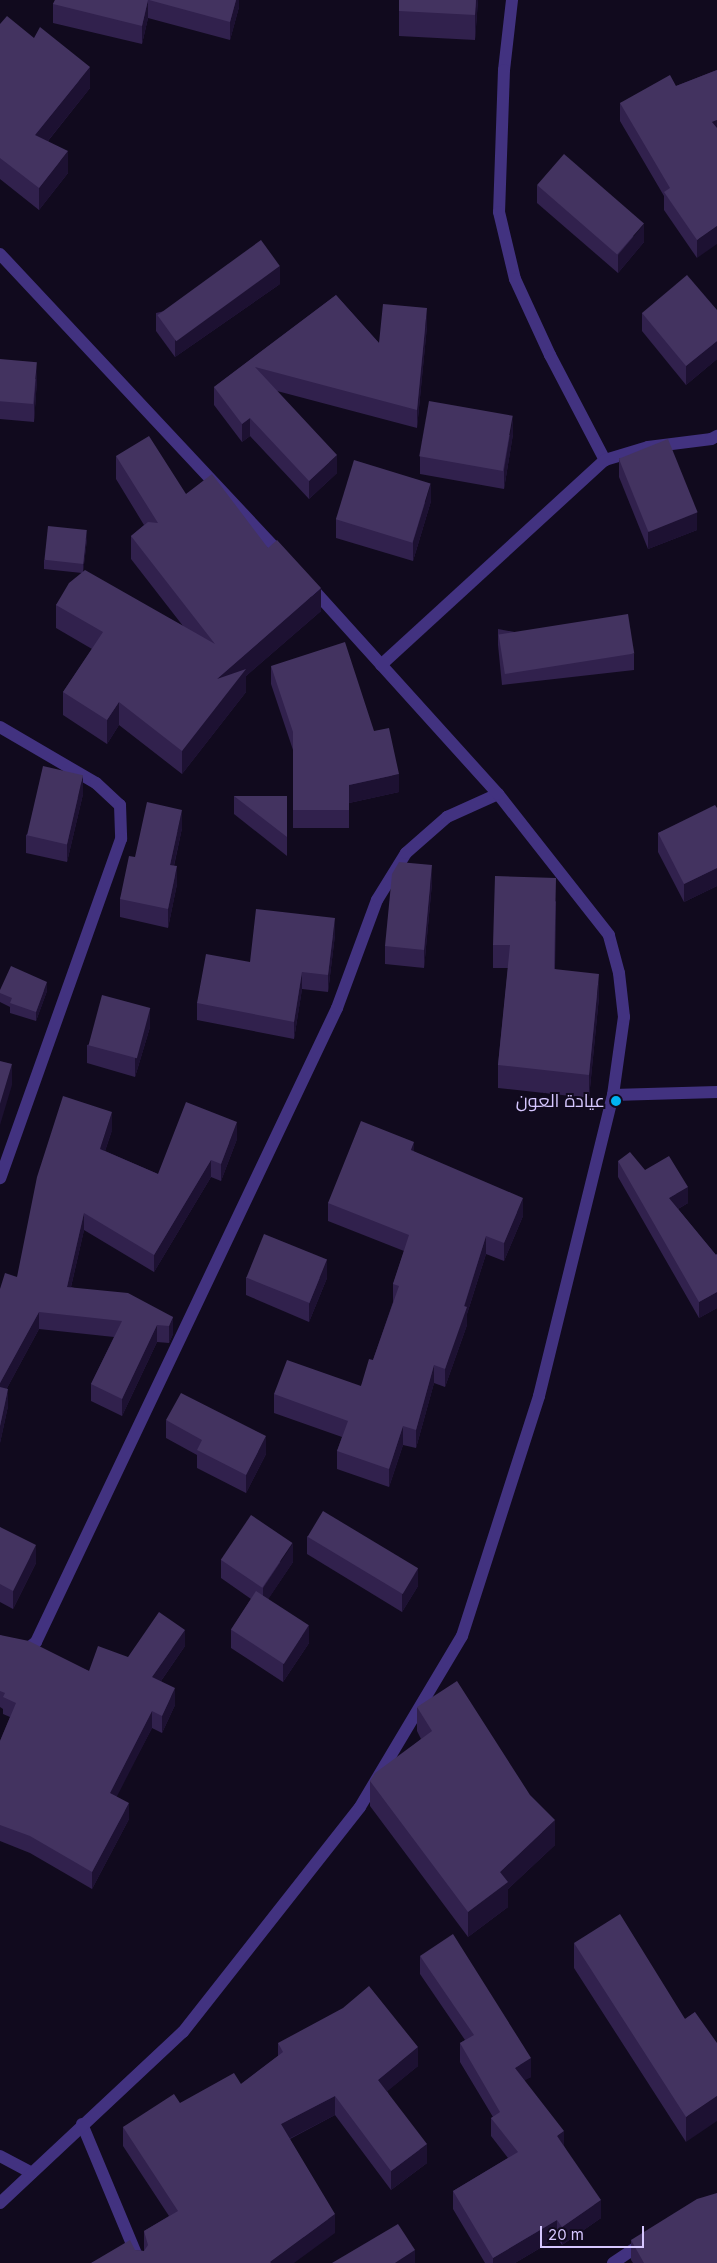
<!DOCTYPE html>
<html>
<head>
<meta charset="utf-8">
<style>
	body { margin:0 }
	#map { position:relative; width:717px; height:2263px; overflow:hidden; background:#110a1e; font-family:Inter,Cairo,sans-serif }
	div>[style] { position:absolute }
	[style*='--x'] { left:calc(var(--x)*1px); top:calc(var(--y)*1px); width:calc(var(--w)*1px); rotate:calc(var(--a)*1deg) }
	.minor>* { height:12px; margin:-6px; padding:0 6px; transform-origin:6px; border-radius:6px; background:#423280 }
	.wall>* { inset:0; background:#31214d }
	.shaded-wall>* { inset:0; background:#1d1132 }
	.building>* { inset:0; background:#433360; transform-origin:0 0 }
	.dots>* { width:14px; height:14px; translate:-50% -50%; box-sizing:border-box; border:2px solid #110a1e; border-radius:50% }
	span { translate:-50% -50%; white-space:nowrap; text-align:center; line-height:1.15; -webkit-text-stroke:4px #110a1e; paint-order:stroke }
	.poi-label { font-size:18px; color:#d6c7ff }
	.right { translate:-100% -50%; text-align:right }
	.scale { position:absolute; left:540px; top:2226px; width:104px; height:22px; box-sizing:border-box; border:2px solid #d6c7ff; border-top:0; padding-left:6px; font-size:15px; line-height:18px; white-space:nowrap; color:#d6c7ff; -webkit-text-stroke:4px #110a1e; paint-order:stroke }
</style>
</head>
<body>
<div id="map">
	<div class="minor">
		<i style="--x:512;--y:0;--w:70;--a:96.5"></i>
		<i style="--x:504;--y:70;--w:142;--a:92"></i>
		<i style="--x:499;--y:212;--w:69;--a:76.6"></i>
		<i style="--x:515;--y:279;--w:84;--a:65.3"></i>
		<i style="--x:550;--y:355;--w:119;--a:62.4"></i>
		<i style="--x:0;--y:254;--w:415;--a:46.9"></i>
		<i style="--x:381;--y:665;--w:304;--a:-42.5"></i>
		<i style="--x:605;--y:460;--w:45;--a:-16.8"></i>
		<i style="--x:648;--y:447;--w:64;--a:-7.2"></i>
		<i style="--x:711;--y:439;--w:7;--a:-27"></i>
		<i style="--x:0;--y:727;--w:111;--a:30.3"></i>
		<i style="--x:96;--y:783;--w:33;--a:43"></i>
		<i style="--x:120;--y:805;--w:34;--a:88"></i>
		<i style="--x:121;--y:839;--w:360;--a:109.6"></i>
		<i style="--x:613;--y:1095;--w:104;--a:-1.7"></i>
		<i style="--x:0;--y:1643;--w:27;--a:15"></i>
		<i style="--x:26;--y:1650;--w:13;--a:-39"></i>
		<i style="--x:36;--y:1642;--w:702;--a:-64.6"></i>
		<i style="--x:337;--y:1008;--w:115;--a:-69.7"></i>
		<i style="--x:377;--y:900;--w:55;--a:-58.3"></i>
		<i style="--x:406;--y:853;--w:55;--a:-41.3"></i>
		<i style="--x:447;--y:817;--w:56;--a:-24.3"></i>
		<i style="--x:82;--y:2124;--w:151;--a:67.4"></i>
		<i style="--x:0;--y:2156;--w:36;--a:28"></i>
		<i style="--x:0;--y:2203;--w:250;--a:-43.1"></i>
		<i style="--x:183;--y:2032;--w:286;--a:-51.8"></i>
		<i style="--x:360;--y:1807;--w:199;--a:-59.2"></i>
		<i style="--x:462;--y:1636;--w:252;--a:-72.2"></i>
		<i style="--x:539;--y:1396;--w:310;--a:-76.2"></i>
		<i style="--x:613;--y:1095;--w:79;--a:-82"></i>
		<i style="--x:624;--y:1017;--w:44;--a:-96.5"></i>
		<i style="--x:619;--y:973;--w:39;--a:-105"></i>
		<i style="--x:609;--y:935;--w:179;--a:-128.2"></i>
		<i style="--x:498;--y:794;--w:279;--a:-132.1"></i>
		<i style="--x:613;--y:2263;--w:40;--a:-34"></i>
	</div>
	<div class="wall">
		<i style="clip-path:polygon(55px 0,239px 0,239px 7px,230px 40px,148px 18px,142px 44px,53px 23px,53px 4px)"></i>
		<i style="clip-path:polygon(478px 0,475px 40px,399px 36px,399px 11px)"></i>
		<i style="clip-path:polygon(0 24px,90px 88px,48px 141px,68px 173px,39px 210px,0 179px)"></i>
		<i style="clip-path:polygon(717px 70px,697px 258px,664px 210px,664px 196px,620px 121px,620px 103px,676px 86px)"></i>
		<i style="clip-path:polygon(537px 185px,644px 242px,618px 273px,537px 203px)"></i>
		<i style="clip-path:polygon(280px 284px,175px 357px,156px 331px,156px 313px)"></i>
		<i style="clip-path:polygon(336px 295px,379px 343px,427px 326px,417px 428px,277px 391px,337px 473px,309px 499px,250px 436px,242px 442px,214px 405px,214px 387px)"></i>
		<i style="clip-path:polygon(717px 310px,717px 359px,686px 385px,642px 331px,642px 313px)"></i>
		<i style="clip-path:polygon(0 359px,37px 380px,34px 422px,0 419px)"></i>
		<i style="clip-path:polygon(513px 434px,504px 489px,420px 474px,420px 456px)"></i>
		<i style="clip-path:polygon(116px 456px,186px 494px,268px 548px,321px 611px,246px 676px,246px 692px,182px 774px,119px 725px,107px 744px,63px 715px,63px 692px,92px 649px,56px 628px,56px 605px,82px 573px,44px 569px,44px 560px,87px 539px,83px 572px,183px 626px,131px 559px,131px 536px,144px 525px,116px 479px)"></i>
		<i style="clip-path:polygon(619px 458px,697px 530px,648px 549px,619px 477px)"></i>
		<i style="clip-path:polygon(431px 501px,413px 561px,336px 538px,336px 519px)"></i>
		<i style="clip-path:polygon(498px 629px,634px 654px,634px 670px,502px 685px,498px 645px)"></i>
		<i style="clip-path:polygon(271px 666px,374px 731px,399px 792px,349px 803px,349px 828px,293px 828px,293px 750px,271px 684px)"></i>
		<i style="clip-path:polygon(83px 794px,67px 862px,26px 853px,26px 835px)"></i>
		<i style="clip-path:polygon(234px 796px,287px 796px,287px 856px,234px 814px)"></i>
		<i style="clip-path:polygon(717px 808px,717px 886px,684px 902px,658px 852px,658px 833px)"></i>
		<i style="clip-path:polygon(182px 828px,174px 866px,177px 884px,168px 928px,120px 917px,120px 899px,135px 857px)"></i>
		<i style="clip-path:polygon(432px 883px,424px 968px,385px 964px,385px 946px)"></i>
		<i style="clip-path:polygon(556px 901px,555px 969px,599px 997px,589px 1098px,498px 1088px,498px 1065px,508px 968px,493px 968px,493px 945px)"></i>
		<i style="clip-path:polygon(335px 935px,328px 992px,302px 989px,294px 1039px,197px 1020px,197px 1003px,250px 962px)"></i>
		<i style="clip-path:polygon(0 990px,47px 991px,36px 1021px,10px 1013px,10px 1007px,0 1002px)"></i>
		<i style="clip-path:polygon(150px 1027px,135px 1077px,87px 1063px,87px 1045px)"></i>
		<i style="clip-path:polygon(112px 1130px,105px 1151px,158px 1174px,237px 1139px,221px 1181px,211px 1177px,154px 1272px,84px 1230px,71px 1287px,173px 1317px,173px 1334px,169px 1343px,157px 1342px,122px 1416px,91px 1401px,91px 1384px,114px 1337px,39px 1329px,7px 1388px,8px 1406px,0 1443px,0 1289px,17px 1277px)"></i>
		<i style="clip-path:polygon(414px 1152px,523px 1216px,504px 1261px,486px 1254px,467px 1314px,467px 1325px,445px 1387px,434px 1383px,416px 1448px,403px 1445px,389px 1487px,337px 1469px,337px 1451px,342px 1437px,274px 1413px,274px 1394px,361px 1386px,373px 1360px,393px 1302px,393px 1284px,404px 1251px,328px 1221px,328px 1203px)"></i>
		<i style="clip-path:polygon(618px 1161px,645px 1170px,688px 1203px,678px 1209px,716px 1255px,717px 1254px,717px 1308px,699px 1318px,618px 1177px)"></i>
		<i style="clip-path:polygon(246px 1277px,327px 1278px,309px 1322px,246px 1295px)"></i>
		<i style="clip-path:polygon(166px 1420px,266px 1454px,246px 1493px,197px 1468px,197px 1455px,166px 1438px)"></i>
		<i style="clip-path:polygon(0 1527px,36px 1563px,13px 1609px,0 1602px)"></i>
		<i style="clip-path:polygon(307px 1536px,418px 1586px,402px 1612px,307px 1554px)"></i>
		<i style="clip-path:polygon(221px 1560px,293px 1562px,268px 1599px,309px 1643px,283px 1682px,231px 1648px,231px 1630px,251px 1599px,221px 1578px)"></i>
		<i style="clip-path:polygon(0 1635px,89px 1671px,128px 1657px,185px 1646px,161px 1681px,175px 1705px,162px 1733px,152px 1728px,116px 1796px,129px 1819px,92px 1889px,30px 1853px,0 1841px,0 1741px,10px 1717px,3px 1714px,3px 1709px,0 1707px)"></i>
		<i style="clip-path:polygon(417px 1707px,555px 1845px,508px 1889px,508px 1907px,468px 1937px,370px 1806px,370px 1781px,421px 1739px,417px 1731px)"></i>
		<i style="clip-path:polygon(574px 1943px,685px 2019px,695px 2012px,686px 2142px,574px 1968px)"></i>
		<i style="clip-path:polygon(420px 1956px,531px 2077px,524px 2080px,564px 2146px,601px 2218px,562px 2245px,557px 2238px,515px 2263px,485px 2263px,453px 2209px,453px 2191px,508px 2158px,491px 2136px,491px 2118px,493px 2117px,460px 2062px,460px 2043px,465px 2040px,420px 1974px)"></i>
		<i style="clip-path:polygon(278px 2043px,418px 2066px,387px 2091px,427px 2163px,391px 2190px,335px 2115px,290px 2139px,335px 2233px,91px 2263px,135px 2250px,144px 2251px,144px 2231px,169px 2216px,123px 2146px,123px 2127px,180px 2103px,241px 2084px,278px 2056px)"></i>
		<i style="clip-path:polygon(631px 2240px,717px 2263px,633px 2263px,631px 2260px)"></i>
	</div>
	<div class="shaded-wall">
		<i style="clip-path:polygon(148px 0,148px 18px,142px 44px,142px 26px)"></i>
		<i style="clip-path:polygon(236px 0,239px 0,239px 7px,230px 40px,230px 22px)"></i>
		<i style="clip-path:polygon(476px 0,478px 0,475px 40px,475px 15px)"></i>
		<i style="clip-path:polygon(90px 67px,90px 88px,35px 157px,35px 135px)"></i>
		<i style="clip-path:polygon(717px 120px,717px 138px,712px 122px)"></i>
		<i style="clip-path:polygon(68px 151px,68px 173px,39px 210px,39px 188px)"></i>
		<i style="clip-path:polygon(644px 224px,644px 242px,618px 273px,618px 255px)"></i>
		<i style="clip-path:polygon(717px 226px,717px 244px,697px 258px,697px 240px)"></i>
		<i style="clip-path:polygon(280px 266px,280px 284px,175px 357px,175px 339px)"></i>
		<i style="clip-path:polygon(427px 308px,427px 326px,417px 428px,417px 410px)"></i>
		<i style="clip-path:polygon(717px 341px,717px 359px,686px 385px,686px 366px)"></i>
		<i style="clip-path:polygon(37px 362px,37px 380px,34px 422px,34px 404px)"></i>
		<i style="clip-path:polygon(513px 416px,513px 434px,504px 489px,504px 470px)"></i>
		<i style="clip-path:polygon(250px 418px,250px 436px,242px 442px,242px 424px)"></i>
		<i style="clip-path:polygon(337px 455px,337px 473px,309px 499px,309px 481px)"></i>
		<i style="clip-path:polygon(431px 483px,431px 501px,413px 561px,413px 542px)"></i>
		<i style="clip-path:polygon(697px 512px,697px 530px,648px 549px,648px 531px)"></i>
		<i style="clip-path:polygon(87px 530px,87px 539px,83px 573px,83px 564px)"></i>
		<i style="clip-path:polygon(321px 588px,321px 611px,246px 676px,246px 692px,182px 774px,182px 751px,217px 679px)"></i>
		<i style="clip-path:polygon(119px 702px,119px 725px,107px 744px,107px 720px)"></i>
		<i style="clip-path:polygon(399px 774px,399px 792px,349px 803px,349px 785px)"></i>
		<i style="clip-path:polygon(83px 775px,83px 794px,67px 862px,67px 844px)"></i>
		<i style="clip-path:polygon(182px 810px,182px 828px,170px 883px,170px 865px)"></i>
		<i style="clip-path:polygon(432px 865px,432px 883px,424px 968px,424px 950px)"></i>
		<i style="clip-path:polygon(177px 866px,177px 884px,168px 928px,168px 909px)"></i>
		<i style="clip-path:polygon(717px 868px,717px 886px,684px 902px,684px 884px)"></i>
		<i style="clip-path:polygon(335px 918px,335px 935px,328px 992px,328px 975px)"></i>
		<i style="clip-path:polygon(302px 972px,302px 989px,294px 1039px,294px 1022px)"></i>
		<i style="clip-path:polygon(599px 974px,599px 997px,589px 1098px,589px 1075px)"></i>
		<i style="clip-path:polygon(47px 982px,47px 991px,36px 1021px,36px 1012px)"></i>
		<i style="clip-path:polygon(150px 1008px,150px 1027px,135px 1077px,135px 1059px)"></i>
		<i style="clip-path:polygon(12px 1064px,12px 1085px,0 1125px,0 1104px)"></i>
		<i style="clip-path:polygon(112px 1112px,112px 1130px,100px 1166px,100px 1149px)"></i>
		<i style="clip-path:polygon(237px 1122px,237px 1139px,221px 1181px,221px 1164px)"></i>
		<i style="clip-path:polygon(414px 1142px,414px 1160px,411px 1150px)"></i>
		<i style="clip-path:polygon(211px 1160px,211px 1177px,154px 1272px,154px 1255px)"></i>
		<i style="clip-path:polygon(688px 1187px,688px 1203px,669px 1214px,669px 1198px)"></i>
		<i style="clip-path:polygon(523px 1198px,523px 1216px,504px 1261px,504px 1243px)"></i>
		<i style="clip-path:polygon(84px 1213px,84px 1230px,67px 1304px,67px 1287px)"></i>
		<i style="clip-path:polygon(486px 1236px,486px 1254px,467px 1314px,467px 1325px,445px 1387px,445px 1369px)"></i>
		<i style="clip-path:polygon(327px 1260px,327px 1278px,309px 1322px,309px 1304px)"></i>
		<i style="clip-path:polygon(717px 1292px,717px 1308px,699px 1318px,699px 1302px)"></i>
		<i style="clip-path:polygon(39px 1312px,39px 1329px,0 1401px,0 1383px)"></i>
		<i style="clip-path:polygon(173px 1317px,173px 1334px,169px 1343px,169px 1326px)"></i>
		<i style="clip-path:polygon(157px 1325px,157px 1342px,122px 1416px,122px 1399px)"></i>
		<i style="clip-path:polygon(434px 1365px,434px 1383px,416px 1448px,416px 1430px)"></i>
		<i style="clip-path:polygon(8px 1389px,8px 1406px,0 1443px,0 1426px)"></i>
		<i style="clip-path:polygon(403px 1426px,403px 1445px,389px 1487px,389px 1469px)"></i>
		<i style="clip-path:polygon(266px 1436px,266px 1454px,246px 1493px,246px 1475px)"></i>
		<i style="clip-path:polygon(293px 1543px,293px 1562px,263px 1607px,263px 1588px)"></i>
		<i style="clip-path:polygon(36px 1545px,36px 1563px,13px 1609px,13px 1591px)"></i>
		<i style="clip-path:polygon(418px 1568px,418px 1586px,402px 1612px,402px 1594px)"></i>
		<i style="clip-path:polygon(309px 1625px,309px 1643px,283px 1682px,283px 1664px)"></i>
		<i style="clip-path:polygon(185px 1630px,185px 1646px,152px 1694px,152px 1677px)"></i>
		<i style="clip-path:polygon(175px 1688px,175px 1705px,162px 1733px,162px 1716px)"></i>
		<i style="clip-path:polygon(152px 1711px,152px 1728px,110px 1810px,110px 1793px)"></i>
		<i style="clip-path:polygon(129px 1803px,129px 1819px,92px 1889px,92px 1872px)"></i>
		<i style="clip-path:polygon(555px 1820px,555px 1845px,508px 1889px,508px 1907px,468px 1937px,468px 1912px,500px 1872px)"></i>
		<i style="clip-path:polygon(418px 2047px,418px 2066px,378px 2099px,378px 2080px)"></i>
		<i style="clip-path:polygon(531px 2058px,531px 2077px,515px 2086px,515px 2068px)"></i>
		<i style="clip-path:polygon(335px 2096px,335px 2115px,281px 2143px,281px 2124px)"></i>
		<i style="clip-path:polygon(717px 2096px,717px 2121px,686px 2142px,686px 2117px)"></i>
		<i style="clip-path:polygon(564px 2131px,564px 2149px,557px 2136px)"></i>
		<i style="clip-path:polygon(427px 2144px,427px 2163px,391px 2190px,391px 2171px)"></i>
		<i style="clip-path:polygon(601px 2200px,601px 2218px,562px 2245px,562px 2227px)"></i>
		<i style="clip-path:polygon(335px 2214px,335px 2233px,294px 2263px,270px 2263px,270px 2262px)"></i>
		<i style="clip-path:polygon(557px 2220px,557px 2238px,515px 2263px,493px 2263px,493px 2258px)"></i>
		<i style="clip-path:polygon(415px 2250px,415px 2263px,395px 2263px)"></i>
	</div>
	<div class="building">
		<i style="clip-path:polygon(55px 0,148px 0,142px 26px,53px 4px)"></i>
		<i style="clip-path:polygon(149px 0,236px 0,230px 22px)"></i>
		<i style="clip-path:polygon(399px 0,476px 0,475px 15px,399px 11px)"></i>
		<i style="clip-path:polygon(7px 16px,34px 38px,40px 27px,90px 67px,35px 135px,68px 151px,39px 188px,0 158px,0 24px)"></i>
		<i style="clip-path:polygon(717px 70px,717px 120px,712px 122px,717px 128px,717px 226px,697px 240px,664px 192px,670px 188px,620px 103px,670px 75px,676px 86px)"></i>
		<i style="left:564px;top:154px;width:106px;height:41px;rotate:41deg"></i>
		<i style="left:261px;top:240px;width:32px;height:128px;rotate:54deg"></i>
		<i style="clip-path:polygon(687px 275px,717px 310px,717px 341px,686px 366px,642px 313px)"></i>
		<i style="clip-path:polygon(336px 295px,379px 343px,383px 304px,427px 308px,417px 410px,255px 367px,337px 455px,309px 481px,250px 418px,242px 424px,214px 387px)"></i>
		<i style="left:0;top:359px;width:37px;height:42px;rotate:5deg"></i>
		<i style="left:429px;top:401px;width:85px;height:56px;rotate:10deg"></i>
		<i style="clip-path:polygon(149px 436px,186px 494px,212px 474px,268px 548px,277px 540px,321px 588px,217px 679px,246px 669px,182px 751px,119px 702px,107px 720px,63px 692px,103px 632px,56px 605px,69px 583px,85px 570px,215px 644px,131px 536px,148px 522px,158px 523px,116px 456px)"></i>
		<i style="left:668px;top:439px;width:79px;height:53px;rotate:68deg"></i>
		<i style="left:354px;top:460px;width:80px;height:62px;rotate:17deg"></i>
		<i style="left:48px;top:526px;width:39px;height:34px;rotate:6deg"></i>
		<i style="left:628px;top:614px;width:40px;height:131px;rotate:81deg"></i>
		<i style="clip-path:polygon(345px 642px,374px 731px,389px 728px,399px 774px,349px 785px,349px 810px,293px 810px,293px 732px,271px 666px)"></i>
		<i style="left:43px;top:766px;width:41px;height:71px;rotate:13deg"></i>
		<i style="clip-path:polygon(234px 796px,287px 796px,287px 837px)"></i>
		<i style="clip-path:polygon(147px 802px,182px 810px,170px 865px,177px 866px,168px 909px,120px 899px,129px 856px,135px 857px)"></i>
		<i style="clip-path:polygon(715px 805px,717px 808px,717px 868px,684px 884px,658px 833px)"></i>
		<i style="clip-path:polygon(399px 862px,432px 865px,424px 950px,385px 946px,392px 874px)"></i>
		<i style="clip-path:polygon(495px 876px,556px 878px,554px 969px,599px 974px,589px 1075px,498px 1065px,510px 945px,493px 945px)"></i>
		<i style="clip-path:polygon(256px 909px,335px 918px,328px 975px,302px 972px,294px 1022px,197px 1003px,206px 954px,250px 962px)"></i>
		<i style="clip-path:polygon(11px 966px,47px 982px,36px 1012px,10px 1003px,12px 998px,0 993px,0 990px)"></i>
		<i style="left:102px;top:995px;width:50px;height:52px;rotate:15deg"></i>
		<i style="clip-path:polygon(0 1061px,12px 1064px,0 1104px)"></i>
		<i style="clip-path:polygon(63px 1096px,112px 1112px,100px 1149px,158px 1174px,186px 1102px,237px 1122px,221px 1164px,211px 1160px,154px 1255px,84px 1213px,67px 1287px,128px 1293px,173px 1317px,169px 1326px,157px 1325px,122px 1399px,91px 1384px,122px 1321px,39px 1312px,0 1383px,0 1289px,5px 1273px,17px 1277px,37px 1177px)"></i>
		<i style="clip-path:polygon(361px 1121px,414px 1142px,411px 1150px,523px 1198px,504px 1243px,486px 1236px,464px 1306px,467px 1307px,445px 1369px,434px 1365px,416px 1430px,403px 1426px,389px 1469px,337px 1451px,348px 1421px,274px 1394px,287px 1360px,361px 1386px,369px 1359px,373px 1360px,399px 1286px,393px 1284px,409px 1235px,328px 1203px)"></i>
		<i style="clip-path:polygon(630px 1152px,645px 1170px,669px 1156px,688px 1187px,669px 1198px,716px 1255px,717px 1254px,717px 1292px,699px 1302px,618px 1161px)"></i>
		<i style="left:264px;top:1234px;width:68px;height:47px;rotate:22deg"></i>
		<i style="clip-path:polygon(0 1387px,8px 1389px,0 1426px)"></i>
		<i style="clip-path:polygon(181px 1393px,266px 1436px,246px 1475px,197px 1450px,202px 1440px,166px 1420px)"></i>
		<i style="left:323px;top:1511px;width:111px;height:30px;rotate:31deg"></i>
		<i style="left:251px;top:1515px;width:50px;height:54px;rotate:34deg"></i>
		<i style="clip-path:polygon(0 1527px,36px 1545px,13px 1591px,0 1584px)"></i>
		<i style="left:256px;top:1591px;width:63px;height:46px;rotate:33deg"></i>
		<i style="clip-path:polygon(159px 1612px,185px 1630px,152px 1677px,175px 1688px,162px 1716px,152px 1711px,110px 1793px,129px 1803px,92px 1872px,30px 1836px,0 1825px,0 1741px,16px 1703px,3px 1697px,5px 1693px,0 1691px,0 1635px,29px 1641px,89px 1671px,98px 1646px,128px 1657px)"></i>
		<i style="clip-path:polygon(457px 1681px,530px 1795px,555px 1820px,500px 1872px,508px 1882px,468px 1912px,370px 1781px,375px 1773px,432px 1731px,417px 1707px)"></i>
		<i style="clip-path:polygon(620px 1914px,685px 2019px,695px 2012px,717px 2043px,717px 2096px,686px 2117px,574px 1943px)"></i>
		<i style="clip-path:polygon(453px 1934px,531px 2058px,515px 2068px,564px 2131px,557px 2136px,601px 2200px,562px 2227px,557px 2220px,493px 2258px,453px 2191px,518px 2152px,491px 2118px,500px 2112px,460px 2043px,474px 2035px,420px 1956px)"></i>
		<i style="clip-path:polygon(369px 1986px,418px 2047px,378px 2080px,427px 2144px,391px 2171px,335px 2096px,281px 2124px,335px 2214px,270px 2262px,271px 2263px,91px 2263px,130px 2240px,135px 2250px,144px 2251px,148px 2245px,144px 2231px,178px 2211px,123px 2127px,174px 2094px,180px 2103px,234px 2073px,241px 2084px,283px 2052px,278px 2043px,343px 2008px)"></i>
		<i style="clip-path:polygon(717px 2193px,717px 2263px,644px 2263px,631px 2240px,697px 2199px)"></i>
		<i style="clip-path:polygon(398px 2224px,415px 2250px,395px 2263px,332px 2263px)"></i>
	</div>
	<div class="dots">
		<i style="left:616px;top:1101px;background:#00b3f2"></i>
	</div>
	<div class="poi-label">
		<span class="right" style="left:605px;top:1101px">عيادة العون</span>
	</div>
	<div class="scale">20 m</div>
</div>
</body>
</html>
